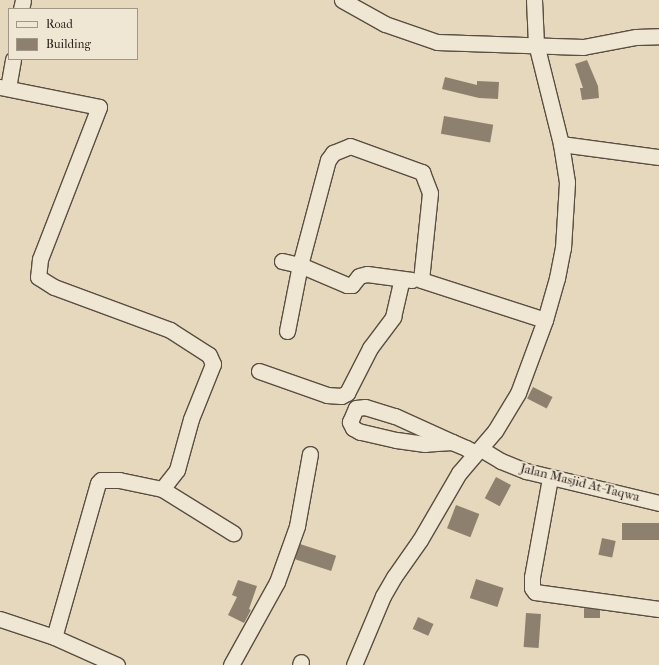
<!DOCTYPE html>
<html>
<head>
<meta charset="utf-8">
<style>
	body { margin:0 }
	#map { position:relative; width:659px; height:665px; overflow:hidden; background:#e6d8bc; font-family:"IM FELL French Canon",serif }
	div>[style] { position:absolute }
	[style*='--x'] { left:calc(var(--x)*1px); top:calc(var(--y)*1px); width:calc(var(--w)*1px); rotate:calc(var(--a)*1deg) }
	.building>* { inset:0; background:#8d806e; transform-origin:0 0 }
	.roads { filter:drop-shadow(1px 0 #5a4e42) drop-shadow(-1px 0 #5a4e42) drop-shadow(0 1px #5a4e42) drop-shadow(0 -1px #5a4e42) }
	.minor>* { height:15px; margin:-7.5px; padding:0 7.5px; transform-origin:7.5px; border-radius:7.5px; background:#efe6d3 }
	span { translate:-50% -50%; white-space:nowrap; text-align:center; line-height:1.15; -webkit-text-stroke:3.5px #efe6d3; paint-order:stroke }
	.street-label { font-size:13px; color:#2c201a }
	.legend { position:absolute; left:8px; top:8px; width:130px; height:52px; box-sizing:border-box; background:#efe6d3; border:1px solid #a19789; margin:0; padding:5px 7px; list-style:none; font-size:12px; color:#2c201a }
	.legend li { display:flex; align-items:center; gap:8px; height:20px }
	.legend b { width:20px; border:1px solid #a19789 }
</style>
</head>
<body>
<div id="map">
	<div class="building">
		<i style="clip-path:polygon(587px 60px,598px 86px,599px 98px,582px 100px,580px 88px,583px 88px,575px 64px)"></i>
		<i style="clip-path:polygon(445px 77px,477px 85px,477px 81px,499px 82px,498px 99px,479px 98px,442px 89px)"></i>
		<i style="left:444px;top:116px;width:50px;height:18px;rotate:10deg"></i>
		<i style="left:533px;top:387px;width:22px;height:13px;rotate:27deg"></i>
		<i style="left:496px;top:477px;width:17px;height:24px;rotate:28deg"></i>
		<i style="left:456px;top:505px;width:25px;height:25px;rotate:21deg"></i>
		<i style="left:622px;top:523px;width:37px;height:17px"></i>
		<i style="left:602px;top:538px;width:14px;height:17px;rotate:12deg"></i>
		<i style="left:300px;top:544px;width:38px;height:16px;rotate:18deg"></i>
		<i style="left:476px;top:579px;width:29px;height:20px;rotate:18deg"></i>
		<i style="clip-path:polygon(238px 580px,257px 586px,249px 609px,251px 610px,244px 623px,228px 615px,237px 597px,232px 595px)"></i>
		<i style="clip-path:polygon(584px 608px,600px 610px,600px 618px,584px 618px)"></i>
		<i style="left:526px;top:613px;width:15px;height:34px;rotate:4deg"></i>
		<i style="left:418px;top:617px;width:17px;height:13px;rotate:24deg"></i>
	</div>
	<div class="roads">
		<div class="minor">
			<i style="--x:342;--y:0;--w:49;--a:29.2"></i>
			<i style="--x:385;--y:24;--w:55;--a:19.1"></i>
			<i style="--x:437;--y:42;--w:146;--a:2"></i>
			<i style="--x:583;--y:47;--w:54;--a:-10.7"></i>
			<i style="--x:636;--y:37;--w:23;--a:-2"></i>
			<i style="--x:21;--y:9;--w:9;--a:-77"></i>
			<i style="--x:0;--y:87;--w:101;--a:11.4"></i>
			<i style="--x:99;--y:107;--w:163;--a:111.2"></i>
			<i style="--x:40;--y:259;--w:18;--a:96"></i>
			<i style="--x:38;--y:277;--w:19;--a:32"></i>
			<i style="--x:54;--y:287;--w:124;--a:20.3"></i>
			<i style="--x:170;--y:330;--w:46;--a:32.7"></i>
			<i style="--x:209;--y:355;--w:10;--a:66"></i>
			<i style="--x:213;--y:364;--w:59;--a:111.8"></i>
			<i style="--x:191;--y:419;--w:53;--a:105.4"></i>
			<i style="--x:177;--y:470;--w:24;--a:128"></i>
			<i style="--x:162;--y:489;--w:44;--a:-168.2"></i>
			<i style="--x:119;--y:480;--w:18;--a:180"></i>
			<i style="--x:101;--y:480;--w:4;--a:135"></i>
			<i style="--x:98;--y:483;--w:160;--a:105.9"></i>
			<i style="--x:8;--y:88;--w:29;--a:-80"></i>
			<i style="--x:561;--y:144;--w:99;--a:7.6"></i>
			<i style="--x:282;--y:261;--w:18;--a:13"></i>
			<i style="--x:300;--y:265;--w:51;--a:23.1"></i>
			<i style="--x:347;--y:285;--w:5;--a:0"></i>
			<i style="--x:352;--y:285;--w:11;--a:-52"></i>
			<i style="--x:359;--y:276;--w:8;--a:-14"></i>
			<i style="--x:367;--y:274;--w:45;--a:7.6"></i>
			<i style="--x:287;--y:331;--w:67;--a:-78.9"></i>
			<i style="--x:300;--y:265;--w:109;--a:-75.1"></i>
			<i style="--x:328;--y:160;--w:9;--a:-54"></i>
			<i style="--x:333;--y:153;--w:18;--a:-22"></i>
			<i style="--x:350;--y:146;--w:77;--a:19.9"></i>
			<i style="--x:422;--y:172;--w:22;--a:69"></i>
			<i style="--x:430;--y:193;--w:87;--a:95.9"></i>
			<i style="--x:421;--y:280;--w:130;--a:17.9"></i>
			<i style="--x:259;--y:371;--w:72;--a:19.4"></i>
			<i style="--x:327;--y:395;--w:14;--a:4"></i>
			<i style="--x:341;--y:396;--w:7;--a:-27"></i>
			<i style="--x:347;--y:393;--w:51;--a:-62.9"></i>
			<i style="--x:370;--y:348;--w:39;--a:-53"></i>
			<i style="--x:393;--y:317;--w:39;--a:-77"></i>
			<i style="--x:452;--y:442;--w:27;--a:176"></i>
			<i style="--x:425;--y:444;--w:29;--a:-172"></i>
			<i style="--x:396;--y:440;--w:37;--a:-167"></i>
			<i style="--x:360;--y:432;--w:8;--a:-150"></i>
			<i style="--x:353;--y:428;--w:7;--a:-117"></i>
			<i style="--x:350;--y:422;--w:15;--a:-67"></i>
			<i style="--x:356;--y:408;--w:9;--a:-6"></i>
			<i style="--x:365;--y:407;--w:31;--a:17"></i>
			<i style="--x:395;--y:416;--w:63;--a:24.5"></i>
			<i style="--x:452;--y:442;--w:15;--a:23"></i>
			<i style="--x:466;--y:448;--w:11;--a:27"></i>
			<i style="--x:481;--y:449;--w:23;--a:31"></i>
			<i style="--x:501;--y:461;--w:27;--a:22"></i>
			<i style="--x:526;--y:471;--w:137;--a:13.5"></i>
			<i style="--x:550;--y:478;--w:101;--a:100.3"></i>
			<i style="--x:532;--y:577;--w:11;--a:90"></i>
			<i style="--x:532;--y:588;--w:5;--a:53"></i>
			<i style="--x:535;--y:592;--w:125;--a:7.8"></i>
			<i style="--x:162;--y:489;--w:84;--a:31.8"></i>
			<i style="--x:0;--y:619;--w:57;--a:18.4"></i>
			<i style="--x:54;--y:637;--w:69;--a:24"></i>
			<i style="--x:231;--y:665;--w:95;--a:-61"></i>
			<i style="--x:277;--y:582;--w:59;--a:-70.3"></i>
			<i style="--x:297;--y:526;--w:73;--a:-79.8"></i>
			<i style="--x:300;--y:665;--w:3;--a:-72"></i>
			<i style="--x:354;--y:665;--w:75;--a:-67.2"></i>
			<i style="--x:383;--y:596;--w:22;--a:-60"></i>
			<i style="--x:394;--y:577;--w:45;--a:-54.9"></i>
			<i style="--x:420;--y:540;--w:78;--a:-59.8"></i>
			<i style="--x:459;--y:473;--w:55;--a:-49.4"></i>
			<i style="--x:495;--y:431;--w:44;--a:-58.8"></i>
			<i style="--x:518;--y:393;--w:78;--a:-69.7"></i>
			<i style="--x:545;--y:320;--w:44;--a:-74.1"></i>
			<i style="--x:557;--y:278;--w:31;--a:-79"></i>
			<i style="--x:563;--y:248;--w:66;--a:-86.5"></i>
			<i style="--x:567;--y:182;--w:38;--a:-99"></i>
			<i style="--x:561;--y:144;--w:103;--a:-104"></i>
			<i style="--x:536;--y:44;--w:44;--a:-92.6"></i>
		</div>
	</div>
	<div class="street-label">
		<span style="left:580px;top:483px;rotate:14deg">Jalan Masjid At-Taqwa</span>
	</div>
	<ul class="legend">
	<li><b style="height:5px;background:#efe6d3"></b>Road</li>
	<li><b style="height:11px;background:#8d806e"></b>Building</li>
	</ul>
</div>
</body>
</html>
